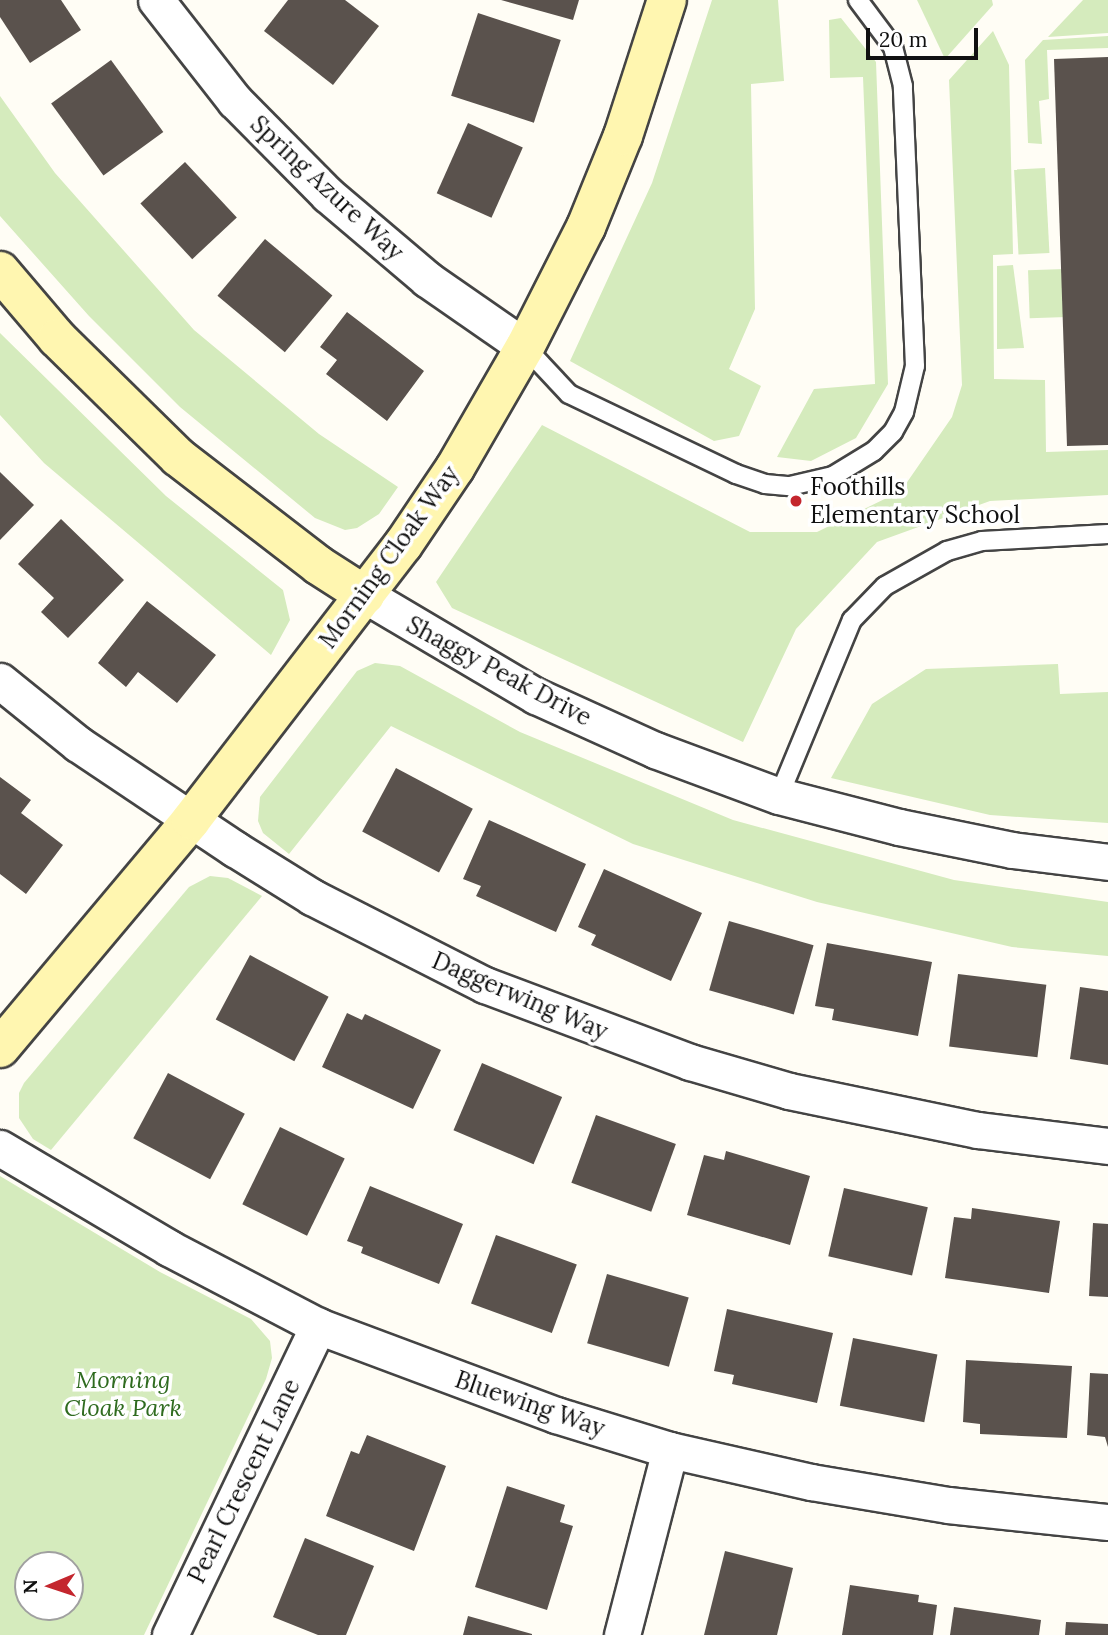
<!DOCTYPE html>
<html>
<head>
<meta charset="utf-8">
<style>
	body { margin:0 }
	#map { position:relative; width:1108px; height:1635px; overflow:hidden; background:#fffdf5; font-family:Lora,serif }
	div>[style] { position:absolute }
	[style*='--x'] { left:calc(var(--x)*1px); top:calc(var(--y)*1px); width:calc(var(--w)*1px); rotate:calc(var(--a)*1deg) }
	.green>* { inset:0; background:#d5ebbd; transform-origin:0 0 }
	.building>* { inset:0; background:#5a524d; transform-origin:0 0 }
	.roads { filter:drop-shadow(2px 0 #444) drop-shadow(-2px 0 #444) drop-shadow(0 2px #444) drop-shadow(0 -2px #444) }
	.lane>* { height:18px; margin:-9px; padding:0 9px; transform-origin:9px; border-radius:9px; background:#fff }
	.street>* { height:35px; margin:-17.5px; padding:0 17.5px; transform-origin:17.5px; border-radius:17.5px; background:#fff }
	.secondary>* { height:38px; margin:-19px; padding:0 19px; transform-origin:19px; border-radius:19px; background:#fff6b0 }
	.dots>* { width:19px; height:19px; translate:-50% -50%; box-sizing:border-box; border:4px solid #fff; border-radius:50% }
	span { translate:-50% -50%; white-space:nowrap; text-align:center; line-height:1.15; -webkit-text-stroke:7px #fff; paint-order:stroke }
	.street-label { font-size:24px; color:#111 }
	.poi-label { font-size:24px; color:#111 }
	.left { translate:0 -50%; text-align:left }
	.park-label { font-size:24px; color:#2f6b1f; font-style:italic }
	.north { position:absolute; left:14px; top:1551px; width:70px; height:70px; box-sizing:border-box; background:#fff; border:2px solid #a0a0a0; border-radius:50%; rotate:268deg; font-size:19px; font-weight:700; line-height:28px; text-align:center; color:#111 }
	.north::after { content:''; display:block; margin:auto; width:24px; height:32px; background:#c4262e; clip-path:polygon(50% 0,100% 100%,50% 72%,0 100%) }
	.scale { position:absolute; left:866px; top:28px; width:112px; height:32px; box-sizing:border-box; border:4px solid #111; border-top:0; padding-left:9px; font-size:21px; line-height:24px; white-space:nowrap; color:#111; -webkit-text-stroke:5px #fff; paint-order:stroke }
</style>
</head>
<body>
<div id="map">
	<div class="green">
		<i style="clip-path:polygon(712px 0,778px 0,784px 81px,751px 84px,755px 309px,729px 369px,761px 386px,739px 436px,714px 441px,570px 361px,652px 183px)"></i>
		<i style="clip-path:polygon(917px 0,992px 0,993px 5px,945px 59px)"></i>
		<i style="clip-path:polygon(1083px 0,1108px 0,1108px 33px,1048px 37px)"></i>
		<i style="clip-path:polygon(841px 18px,876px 62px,888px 384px,856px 438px,811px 461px,777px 457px,814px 389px,875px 384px,863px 77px,830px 78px,829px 20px)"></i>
		<i style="clip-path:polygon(993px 31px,1009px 65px,1013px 254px,993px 255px,994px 379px,1045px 380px,1046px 452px,1108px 450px,1108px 495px,990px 501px,877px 542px,796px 629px,743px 742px,452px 608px,436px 582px,542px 425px,750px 532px,817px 532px,901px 491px,952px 417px,962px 385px,949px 80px)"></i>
		<i style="clip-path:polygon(1108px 36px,1108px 48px,1047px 50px,1049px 99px,1039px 101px,1042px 144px,1028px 143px,1025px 60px,1043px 40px)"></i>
		<i style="clip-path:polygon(0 96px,55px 173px,194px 330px,319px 434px,398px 487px,379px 514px,357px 528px,345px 530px,315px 518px,180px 407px,89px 316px,0 216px)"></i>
		<i style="left:1045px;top:168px;width:85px;height:31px;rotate:87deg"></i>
		<i style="clip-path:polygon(1013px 265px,1024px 348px,997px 349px,997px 266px)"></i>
		<i style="left:1065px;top:269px;width:48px;height:37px;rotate:88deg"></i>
		<i style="clip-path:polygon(0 333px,166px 496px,283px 590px,290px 620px,271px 655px,44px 463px,0 415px)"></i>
		<i style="clip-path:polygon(375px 663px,400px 666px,520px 732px,733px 820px,954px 880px,1108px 902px,1108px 956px,1012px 947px,817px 902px,633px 844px,391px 726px,289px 854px,263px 833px,258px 821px,260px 797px,357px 671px)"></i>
		<i style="clip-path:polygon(1058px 664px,1060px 694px,1108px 692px,1108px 823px,990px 815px,831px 778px,872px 704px,926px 669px)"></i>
		<i style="clip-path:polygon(210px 876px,228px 878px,262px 896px,51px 1150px,33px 1139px,19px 1118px,19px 1093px,24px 1083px,189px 887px)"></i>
		<i style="clip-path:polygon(evenodd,0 1176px,160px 1272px,251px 1319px,270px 1341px,272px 1358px,266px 1379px,144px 1635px,0 1635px,0 1176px,28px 1565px,70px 1565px,70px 1607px,28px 1607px,28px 1565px)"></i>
	</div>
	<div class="building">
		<i style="clip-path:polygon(0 0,61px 0,81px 30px,30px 63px,0 17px)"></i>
		<i style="clip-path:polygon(288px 0,345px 0,379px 26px,333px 85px,264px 31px)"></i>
		<i style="clip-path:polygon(501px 0,579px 0,573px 20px)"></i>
		<i style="left:478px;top:13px;width:87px;height:87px;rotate:18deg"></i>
		<i style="clip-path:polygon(1108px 57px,1108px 445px,1067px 446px,1054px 59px)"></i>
		<i style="left:111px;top:60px;width:89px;height:74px;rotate:54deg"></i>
		<i style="left:468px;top:123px;width:60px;height:77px;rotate:24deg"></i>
		<i style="left:185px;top:162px;width:76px;height:61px;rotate:47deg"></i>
		<i style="left:265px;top:239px;width:88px;height:74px;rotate:40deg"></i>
		<i style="clip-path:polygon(347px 312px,424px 371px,387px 421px,326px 374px,337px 360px,320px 347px)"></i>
		<i style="clip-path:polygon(0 472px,34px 505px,0 540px)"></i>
		<i style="clip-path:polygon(61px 519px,124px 580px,68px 638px,41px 612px,54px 598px,18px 564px)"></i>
		<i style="clip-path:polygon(147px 601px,216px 655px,177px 703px,138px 672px,126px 687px,98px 663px)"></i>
		<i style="left:396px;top:768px;width:87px;height:72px;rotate:28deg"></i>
		<i style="clip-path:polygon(0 777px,31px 800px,21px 813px,63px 845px,26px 894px,0 874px)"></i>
		<i style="clip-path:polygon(489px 820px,586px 864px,556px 932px,476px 896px,481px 886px,463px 879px)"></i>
		<i style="clip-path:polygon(604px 869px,702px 913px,671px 981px,591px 945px,596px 935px,578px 927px)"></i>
		<i style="left:729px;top:921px;width:88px;height:72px;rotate:16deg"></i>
		<i style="clip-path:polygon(827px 943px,932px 962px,918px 1036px,832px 1020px,834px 1009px,815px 1006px)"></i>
		<i style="left:250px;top:955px;width:89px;height:73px;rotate:28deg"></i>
		<i style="left:958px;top:974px;width:89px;height:73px;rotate:7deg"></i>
		<i style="clip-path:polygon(1080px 987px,1108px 991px,1108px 1065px,1070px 1059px)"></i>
		<i style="clip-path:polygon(347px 1013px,362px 1020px,365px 1014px,441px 1050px,413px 1109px,322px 1067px)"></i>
		<i style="left:482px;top:1063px;width:87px;height:73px;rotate:23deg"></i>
		<i style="left:168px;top:1073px;width:87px;height:74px;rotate:28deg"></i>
		<i style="left:596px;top:1115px;width:85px;height:72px;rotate:20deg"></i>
		<i style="left:280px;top:1127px;width:72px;height:86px;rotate:26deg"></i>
		<i style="clip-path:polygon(726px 1151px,810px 1176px,790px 1245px,687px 1215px,704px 1155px,724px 1160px)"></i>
		<i style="clip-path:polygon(370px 1186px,463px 1224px,439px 1284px,361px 1253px,363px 1247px,347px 1241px)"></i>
		<i style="left:844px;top:1188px;width:86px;height:70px;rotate:13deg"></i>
		<i style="clip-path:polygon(972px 1208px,1060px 1221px,1049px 1293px,945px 1278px,954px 1217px,971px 1219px)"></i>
		<i style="clip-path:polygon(1093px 1223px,1108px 1224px,1108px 1297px,1089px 1296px)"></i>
		<i style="left:496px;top:1235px;width:86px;height:73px;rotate:20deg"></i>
		<i style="left:607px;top:1274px;width:85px;height:72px;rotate:16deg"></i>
		<i style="clip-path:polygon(727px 1309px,833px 1333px,817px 1403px,732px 1384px,734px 1375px,714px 1371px)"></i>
		<i style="left:853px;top:1338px;width:86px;height:69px;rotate:11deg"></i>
		<i style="clip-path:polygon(966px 1360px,1072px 1366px,1067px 1438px,980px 1434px,980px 1424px,963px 1422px)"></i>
		<i style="clip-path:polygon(1090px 1373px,1108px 1374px,1108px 1447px,1105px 1437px,1087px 1435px)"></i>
		<i style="clip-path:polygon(367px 1435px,446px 1466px,414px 1551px,326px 1516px,351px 1451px,359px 1454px)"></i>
		<i style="clip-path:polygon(507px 1486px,565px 1505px,560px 1522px,573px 1526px,547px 1610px,475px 1587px)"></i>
		<i style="clip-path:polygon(305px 1538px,374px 1566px,346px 1635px,318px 1635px,273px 1617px)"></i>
		<i style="clip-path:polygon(725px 1551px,793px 1568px,777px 1635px,704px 1635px)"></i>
		<i style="clip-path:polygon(850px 1585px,919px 1595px,918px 1602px,937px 1605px,933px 1635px,842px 1635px)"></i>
		<i style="clip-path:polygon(954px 1607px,1041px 1620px,1039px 1635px,950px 1635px)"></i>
		<i style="clip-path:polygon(468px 1616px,532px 1634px,532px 1635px,463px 1635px)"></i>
		<i style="clip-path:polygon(1066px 1622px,1108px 1624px,1108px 1635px,1065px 1635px)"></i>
	</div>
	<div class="roads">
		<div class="lane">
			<i style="--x:525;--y:347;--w:64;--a:46.9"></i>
			<i style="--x:569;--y:394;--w:185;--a:25.6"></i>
			<i style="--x:736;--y:474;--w:31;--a:19"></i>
			<i style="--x:765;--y:484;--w:25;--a:5"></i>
			<i style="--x:790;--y:486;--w:44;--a:-13.1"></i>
			<i style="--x:833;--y:476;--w:48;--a:-31.4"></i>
			<i style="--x:874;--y:451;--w:27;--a:-45"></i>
			<i style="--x:893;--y:432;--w:23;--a:-61"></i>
			<i style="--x:904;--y:412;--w:47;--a:-76.6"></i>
			<i style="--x:915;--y:366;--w:280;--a:-92.5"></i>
			<i style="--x:903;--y:86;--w:40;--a:-104.4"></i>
			<i style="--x:893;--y:47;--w:59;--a:-126.7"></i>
			<i style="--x:779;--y:796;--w:191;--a:-67.5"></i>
			<i style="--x:852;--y:620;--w:47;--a:-45.9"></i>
			<i style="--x:885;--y:586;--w:71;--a:-29.4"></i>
			<i style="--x:947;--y:551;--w:36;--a:-16"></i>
			<i style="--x:982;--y:541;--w:126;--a:-3.2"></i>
		</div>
		<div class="street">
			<i style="--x:156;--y:0;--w:128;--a:52"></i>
			<i style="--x:235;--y:101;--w:132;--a:45.3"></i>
			<i style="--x:328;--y:195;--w:130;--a:40.3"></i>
			<i style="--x:427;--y:279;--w:119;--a:34.8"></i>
			<i style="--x:365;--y:595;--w:199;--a:30.6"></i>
			<i style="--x:536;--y:696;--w:131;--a:24.4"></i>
			<i style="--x:655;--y:750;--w:132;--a:20.4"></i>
			<i style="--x:779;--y:796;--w:124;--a:14.5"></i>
			<i style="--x:899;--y:827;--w:115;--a:11.5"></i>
			<i style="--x:1012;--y:850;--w:97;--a:7.1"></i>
			<i style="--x:0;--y:681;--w:100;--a:38.9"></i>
			<i style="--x:78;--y:744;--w:189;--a:33.8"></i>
			<i style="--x:235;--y:849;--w:91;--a:31.9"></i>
			<i style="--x:312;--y:897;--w:194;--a:27"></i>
			<i style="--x:485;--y:985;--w:219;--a:20.6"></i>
			<i style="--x:690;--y:1062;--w:103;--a:16.3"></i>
			<i style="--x:789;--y:1091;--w:193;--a:11.7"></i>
			<i style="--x:978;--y:1130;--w:131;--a:7"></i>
			<i style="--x:0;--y:1148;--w:196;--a:30.6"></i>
			<i style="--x:169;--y:1248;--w:168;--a:27.6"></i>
			<i style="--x:318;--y:1326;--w:254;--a:20.5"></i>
			<i style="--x:556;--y:1415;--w:119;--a:17.1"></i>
			<i style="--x:670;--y:1450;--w:145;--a:12.8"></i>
			<i style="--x:811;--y:1482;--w:139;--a:9.5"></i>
			<i style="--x:948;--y:1505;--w:161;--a:6.1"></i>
			<i style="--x:170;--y:1635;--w:343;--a:-64.4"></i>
			<i style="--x:622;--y:1635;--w:191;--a:-75.5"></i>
		</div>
		<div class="secondary">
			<i style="--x:0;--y:271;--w:88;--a:49.6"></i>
			<i style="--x:57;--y:338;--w:170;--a:44.5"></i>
			<i style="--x:178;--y:457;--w:177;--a:37.6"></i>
			<i style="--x:318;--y:565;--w:56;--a:32.6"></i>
			<i style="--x:0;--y:1048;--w:297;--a:-50"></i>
			<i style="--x:191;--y:820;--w:347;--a:-52.4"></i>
			<i style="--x:403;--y:545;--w:93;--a:-56"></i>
			<i style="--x:455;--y:468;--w:140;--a:-60"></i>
			<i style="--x:525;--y:347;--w:135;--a:-63.1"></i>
			<i style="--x:586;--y:227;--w:98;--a:-67.9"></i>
			<i style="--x:623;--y:136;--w:143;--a:-72.1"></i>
		</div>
	</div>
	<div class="dots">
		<i style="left:796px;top:501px;background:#c4262e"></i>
	</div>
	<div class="street-label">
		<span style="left:327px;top:188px;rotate:43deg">Spring Azure Way</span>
		<span style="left:389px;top:557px;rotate:-54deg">Morning Cloak Way</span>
		<span style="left:499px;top:671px;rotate:28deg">Shaggy Peak Drive</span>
		<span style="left:520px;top:996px;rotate:23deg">Daggerwing Way</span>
		<span style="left:530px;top:1404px;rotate:19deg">Bluewing Way</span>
		<span style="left:244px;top:1481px;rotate:-64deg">Pearl Crescent Lane</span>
	</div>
	<div class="poi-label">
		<span class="left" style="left:810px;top:501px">Foothills<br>Elementary School</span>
	</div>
	<div class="park-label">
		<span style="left:123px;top:1394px">Morning<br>Cloak Park</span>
	</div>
	<div class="north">N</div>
	<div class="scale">20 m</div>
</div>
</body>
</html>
